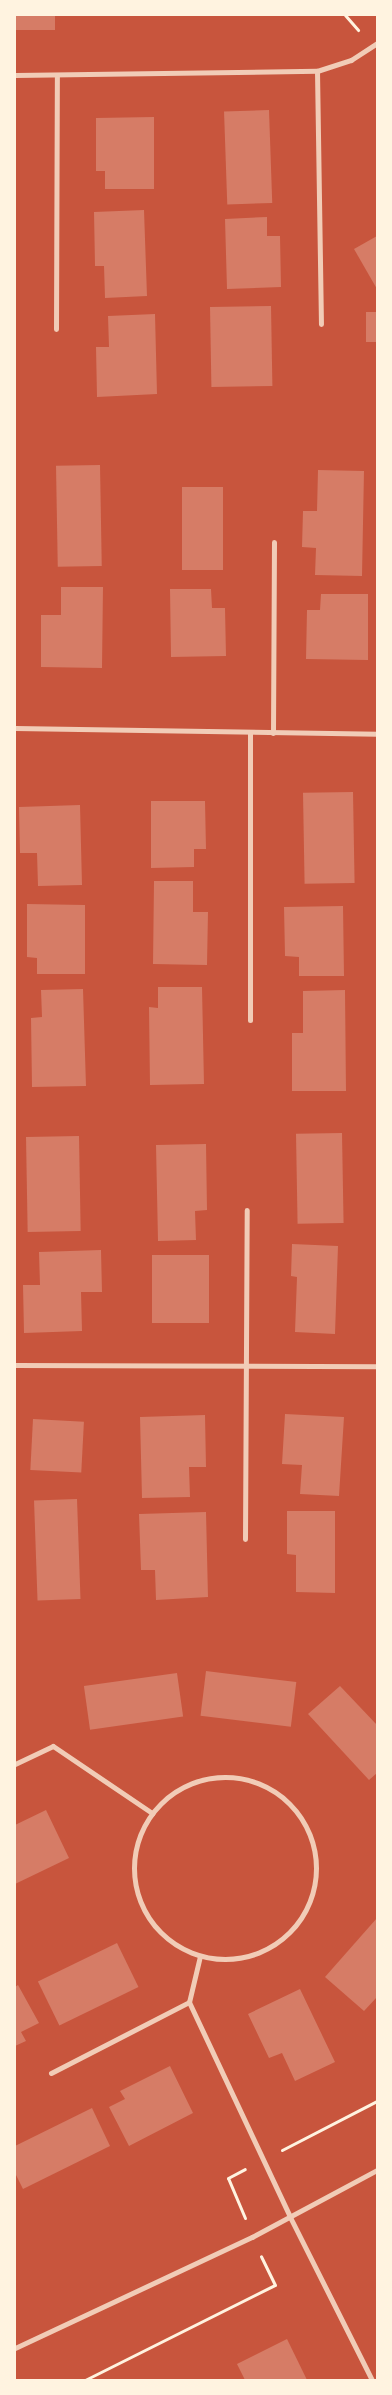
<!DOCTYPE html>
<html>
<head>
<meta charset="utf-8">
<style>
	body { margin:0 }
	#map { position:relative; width:392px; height:2395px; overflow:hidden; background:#c8553d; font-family:"Source Serif 4",serif }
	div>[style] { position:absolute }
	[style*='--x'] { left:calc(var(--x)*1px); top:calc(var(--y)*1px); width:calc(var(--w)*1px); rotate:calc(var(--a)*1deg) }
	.building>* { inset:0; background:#d67c66; transform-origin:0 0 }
	.path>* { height:3px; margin:-1.5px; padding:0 1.5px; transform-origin:1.5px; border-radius:1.5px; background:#fff3e0 }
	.minor>* { height:5px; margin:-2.5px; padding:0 2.5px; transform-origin:2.5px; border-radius:2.5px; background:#f1ccb7 }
	.minor>.ring { margin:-2.5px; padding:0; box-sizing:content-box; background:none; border:5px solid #f1ccb7; border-radius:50% }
	span { translate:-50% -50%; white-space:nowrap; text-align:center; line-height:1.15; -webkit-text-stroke:5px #fff3e0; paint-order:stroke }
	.frame { position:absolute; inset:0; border:16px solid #fff3e0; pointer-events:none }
</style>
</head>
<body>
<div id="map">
	<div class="building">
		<i style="left:15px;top:15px;width:40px;height:15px"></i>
		<i style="left:269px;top:110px;width:93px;height:45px;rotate:88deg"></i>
		<i style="clip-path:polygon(154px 117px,154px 189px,105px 189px,105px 171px,96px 171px,96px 118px)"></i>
		<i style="clip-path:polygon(144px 210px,147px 296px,105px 298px,104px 266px,95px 266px,94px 212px)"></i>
		<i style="clip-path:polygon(267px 217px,267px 236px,280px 236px,281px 287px,227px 289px,225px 219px)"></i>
		<i style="clip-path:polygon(377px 236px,377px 289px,354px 249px)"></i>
		<i style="left:271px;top:306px;width:80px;height:61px;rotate:89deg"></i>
		<i style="left:366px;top:312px;width:11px;height:30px"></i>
		<i style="clip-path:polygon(155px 314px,157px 394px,97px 397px,96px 347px,109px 347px,108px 316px)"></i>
		<i style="left:100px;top:465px;width:101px;height:44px;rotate:89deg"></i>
		<i style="clip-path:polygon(318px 470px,364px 471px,362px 576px,315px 575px,316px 548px,302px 547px,303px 511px,317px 511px)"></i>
		<i style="left:182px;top:487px;width:41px;height:83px"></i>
		<i style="clip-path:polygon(61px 587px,103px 587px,102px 668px,41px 667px,41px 615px,61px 615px)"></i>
		<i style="clip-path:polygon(170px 589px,211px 589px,212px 608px,225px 608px,226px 656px,171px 657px)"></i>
		<i style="clip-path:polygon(321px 594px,368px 594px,368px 660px,306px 659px,307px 610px,320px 610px)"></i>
		<i style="left:353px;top:792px;width:91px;height:50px;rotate:89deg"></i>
		<i style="clip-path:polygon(151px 801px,205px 801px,206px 849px,194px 849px,194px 867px,151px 868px)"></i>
		<i style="clip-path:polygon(80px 805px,82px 885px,38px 886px,37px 853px,20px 853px,19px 807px)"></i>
		<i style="clip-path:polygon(154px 881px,193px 881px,193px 912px,208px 912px,207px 965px,153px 964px)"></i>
		<i style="clip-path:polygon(27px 904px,85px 905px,85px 974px,37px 974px,37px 958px,27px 957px)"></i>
		<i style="clip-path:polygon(343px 906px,344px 976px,299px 976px,299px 957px,285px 956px,284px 907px)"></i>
		<i style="clip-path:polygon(158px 987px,202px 987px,204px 1084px,150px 1085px,149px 1007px,158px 1008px)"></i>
		<i style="clip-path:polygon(83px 989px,86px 1086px,32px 1087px,31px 1018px,42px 1017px,41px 990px)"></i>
		<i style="clip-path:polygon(345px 990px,346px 1091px,292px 1091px,292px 1033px,303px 1033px,303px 991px)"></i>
		<i style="left:342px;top:1133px;width:90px;height:46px;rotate:89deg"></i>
		<i style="left:79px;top:1136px;width:95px;height:53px;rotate:89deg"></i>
		<i style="clip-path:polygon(206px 1144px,207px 1210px,195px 1211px,196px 1240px,158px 1241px,156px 1145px)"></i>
		<i style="clip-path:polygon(292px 1244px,338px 1246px,335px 1334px,295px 1332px,297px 1277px,291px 1276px)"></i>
		<i style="clip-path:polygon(101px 1250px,102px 1292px,81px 1292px,82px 1331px,24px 1333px,23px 1285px,40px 1285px,39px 1252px)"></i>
		<i style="left:152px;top:1255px;width:57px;height:68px"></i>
		<i style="clip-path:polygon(285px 1414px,344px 1417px,339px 1496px,300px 1494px,302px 1465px,282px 1464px)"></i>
		<i style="clip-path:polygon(205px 1415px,206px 1467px,189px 1467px,190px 1497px,142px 1498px,140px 1417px)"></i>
		<i style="left:33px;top:1419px;width:51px;height:51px;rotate:3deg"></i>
		<i style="left:77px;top:1499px;width:100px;height:43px;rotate:88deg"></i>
		<i style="clip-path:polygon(287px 1511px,335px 1511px,335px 1593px,296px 1592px,296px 1555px,287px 1554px)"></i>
		<i style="clip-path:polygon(206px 1512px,208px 1597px,156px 1600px,155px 1570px,141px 1570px,139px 1514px)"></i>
		<i style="left:206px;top:1671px;width:91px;height:45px;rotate:7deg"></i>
		<i style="left:177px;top:1673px;width:44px;height:94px;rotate:82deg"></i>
		<i style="clip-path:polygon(340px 1686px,377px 1725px,377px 1773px,369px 1780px,308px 1714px)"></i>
		<i style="clip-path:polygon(46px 1810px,69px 1858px,15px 1884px,15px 1825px)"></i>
		<i style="clip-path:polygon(377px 1918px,377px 1997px,364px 2011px,325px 1977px)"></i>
		<i style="left:117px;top:1943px;width:49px;height:88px;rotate:64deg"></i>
		<i style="clip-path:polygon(18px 1985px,39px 2023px,21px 2032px,26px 2041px,15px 2046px,15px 1987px)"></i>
		<i style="clip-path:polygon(300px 1989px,335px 2062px,295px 2081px,282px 2053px,269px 2058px,248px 2014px)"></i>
		<i style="clip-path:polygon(170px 2066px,193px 2113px,129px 2146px,109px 2107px,125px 2099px,120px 2091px)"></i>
		<i style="clip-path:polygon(92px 2108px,110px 2146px,23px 2189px,15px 2173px,15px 2146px)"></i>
		<i style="clip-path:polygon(287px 2339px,307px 2380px,245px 2380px,237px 2364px)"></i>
	</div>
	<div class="path">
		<i style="--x:345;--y:15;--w:20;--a:49"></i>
		<i style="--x:282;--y:2150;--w:107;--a:-27.3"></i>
		<i style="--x:245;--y:2218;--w:43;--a:-113"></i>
		<i style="--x:228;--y:2178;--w:19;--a:-28"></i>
		<i style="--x:85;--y:2380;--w:212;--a:-26.6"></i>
		<i style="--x:275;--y:2285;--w:32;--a:-116"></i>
	</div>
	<div class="minor">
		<i style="--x:317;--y:71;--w:253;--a:89.1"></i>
		<i style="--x:15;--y:75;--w:302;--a:-0.8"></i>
		<i style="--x:317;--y:71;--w:36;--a:-18"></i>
		<i style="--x:351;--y:60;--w:31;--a:-33"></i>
		<i style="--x:56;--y:329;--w:254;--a:-89.8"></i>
		<i style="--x:15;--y:728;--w:362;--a:0.9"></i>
		<i style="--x:250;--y:733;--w:287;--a:90"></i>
		<i style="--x:273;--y:733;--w:191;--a:-89.7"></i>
		<i style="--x:15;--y:1365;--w:362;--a:0.2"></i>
		<i style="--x:245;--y:1539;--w:329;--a:-89.7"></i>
		<i style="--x:15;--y:1764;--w:42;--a:-25.3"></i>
		<i style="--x:53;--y:1746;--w:120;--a:34.1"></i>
		<i class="ring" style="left:134px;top:1777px;width:177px;height:177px"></i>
		<i style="--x:200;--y:1956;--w:47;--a:103.4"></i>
		<i style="--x:189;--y:2002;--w:238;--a:64.8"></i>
		<i style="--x:290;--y:2217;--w:182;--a:63.3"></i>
		<i style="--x:51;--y:2073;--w:155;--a:-27.2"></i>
		<i style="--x:15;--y:2348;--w:262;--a:-25.1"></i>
		<i style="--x:252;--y:2237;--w:142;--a:-28.2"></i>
	</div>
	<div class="frame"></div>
</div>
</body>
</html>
